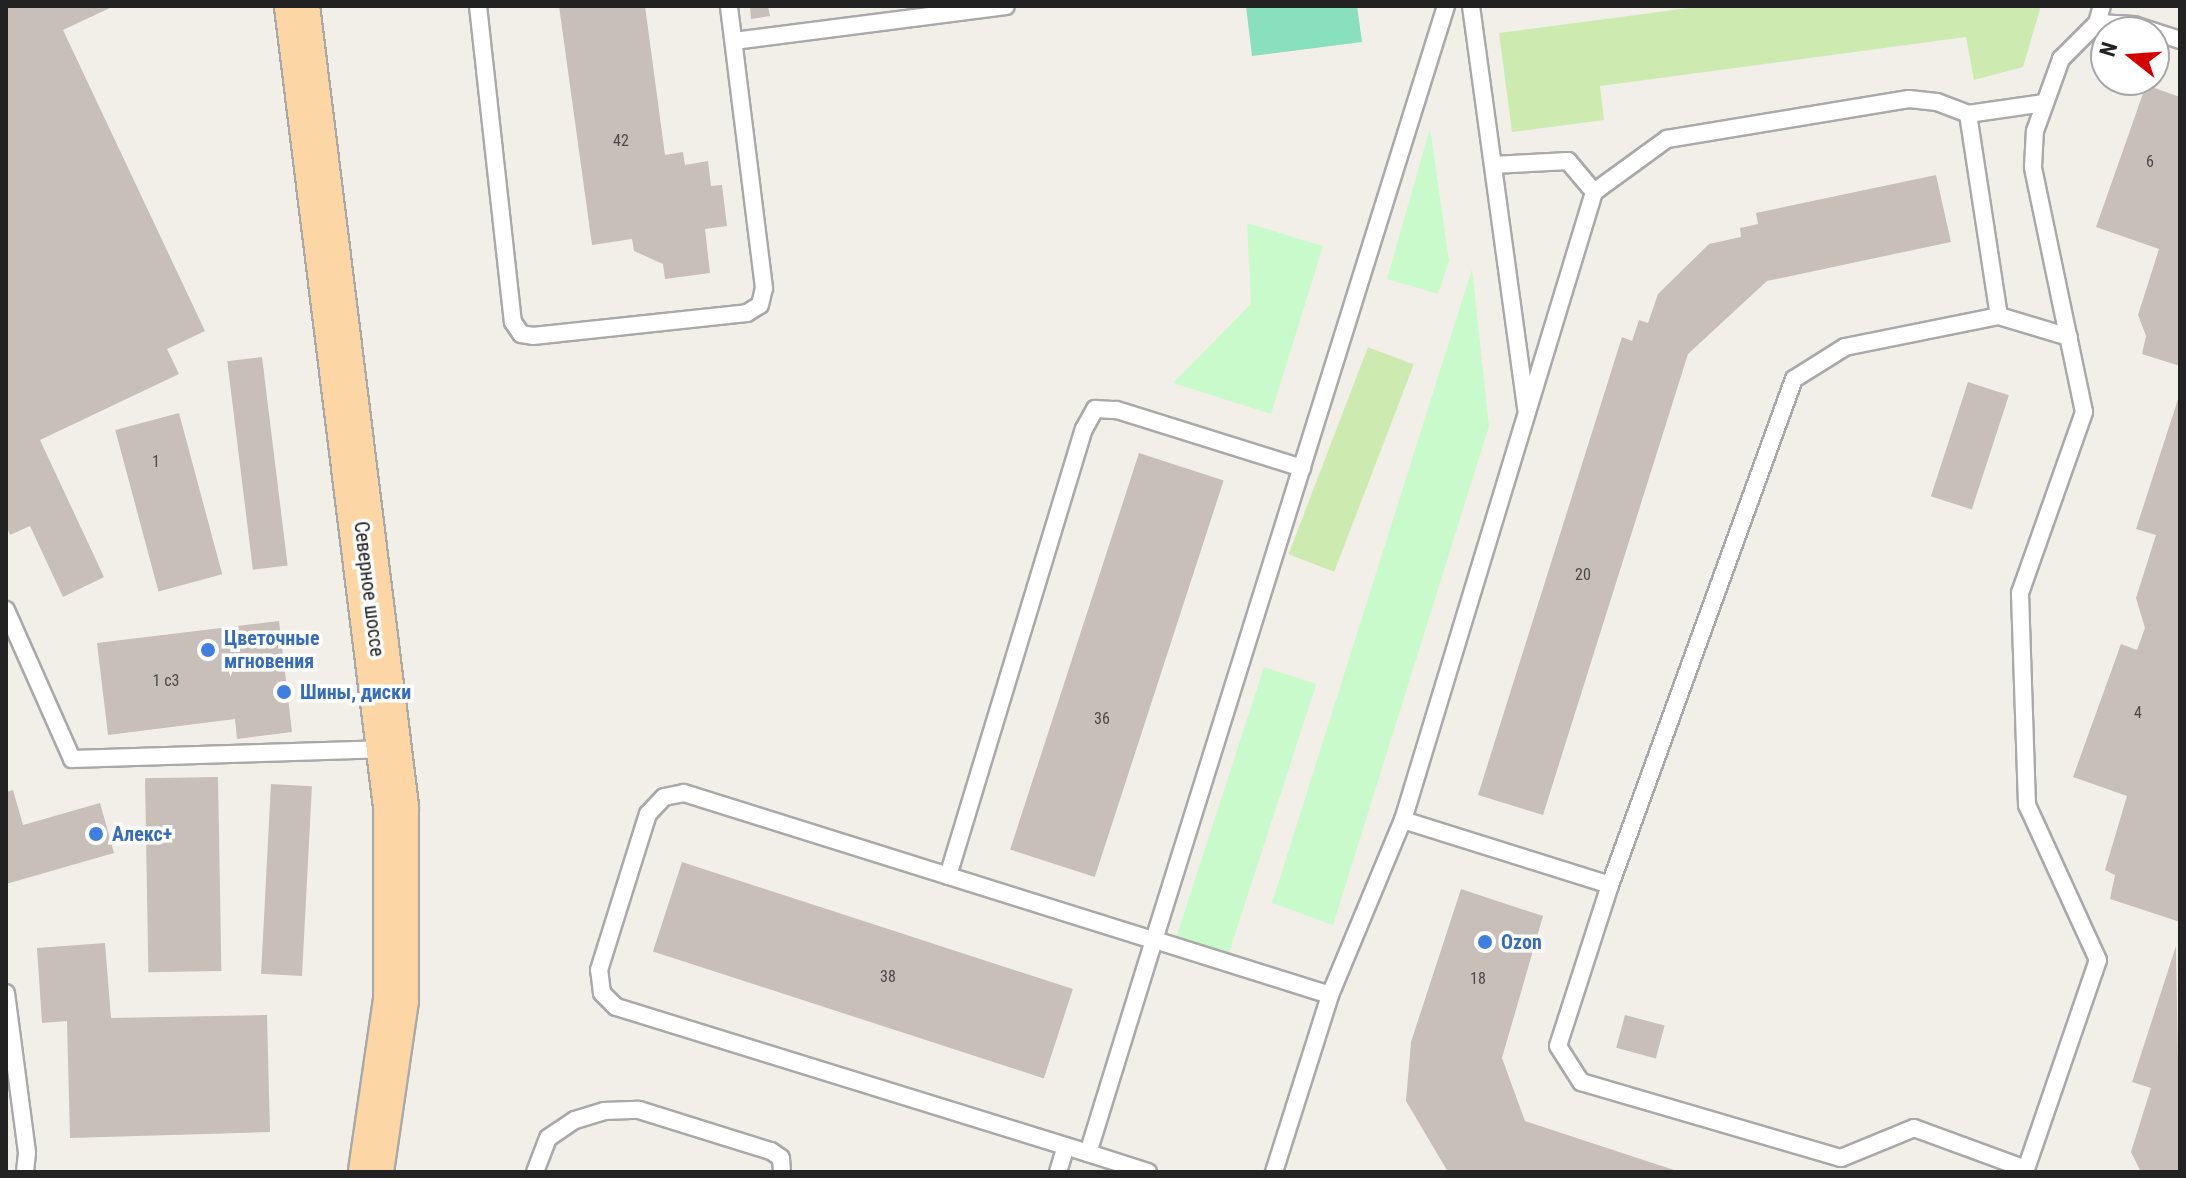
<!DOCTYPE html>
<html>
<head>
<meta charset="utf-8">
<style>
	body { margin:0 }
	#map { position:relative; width:2186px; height:1178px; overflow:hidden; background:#f2efe9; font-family:"Roboto Condensed",sans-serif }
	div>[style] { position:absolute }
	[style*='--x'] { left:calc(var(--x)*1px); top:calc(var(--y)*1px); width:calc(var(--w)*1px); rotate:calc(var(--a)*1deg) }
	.grass>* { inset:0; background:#cdebb0; transform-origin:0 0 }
	.park>* { inset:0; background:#c8facc; transform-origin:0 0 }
	.pitch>* { inset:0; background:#88e0be }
	.building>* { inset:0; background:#c7bfb8; transform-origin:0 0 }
	.roads { filter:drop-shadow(2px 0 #a9a9a9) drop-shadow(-2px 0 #a9a9a9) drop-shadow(0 2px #a9a9a9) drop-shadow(0 -2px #a9a9a9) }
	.lane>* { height:16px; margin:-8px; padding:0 8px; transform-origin:8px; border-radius:8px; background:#fff }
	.primary>* { height:44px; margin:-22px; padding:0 22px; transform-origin:22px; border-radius:22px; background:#fcd6a4 }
	.dots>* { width:22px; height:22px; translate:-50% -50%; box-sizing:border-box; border:4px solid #fff; border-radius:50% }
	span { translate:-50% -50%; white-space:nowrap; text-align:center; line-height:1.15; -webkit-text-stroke:7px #fff; paint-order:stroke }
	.number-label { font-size:16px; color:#4b4948 }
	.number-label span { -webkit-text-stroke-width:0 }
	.street-label { font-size:20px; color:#222 }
	.shop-label { font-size:20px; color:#366cbe; font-weight:700 }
	.left { translate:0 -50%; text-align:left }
	.frame { position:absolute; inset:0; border:8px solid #222; pointer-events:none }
	.north { position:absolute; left:2090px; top:16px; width:80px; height:80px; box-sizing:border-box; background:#fff; border:2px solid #a7a7a7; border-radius:50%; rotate:287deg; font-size:22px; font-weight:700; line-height:32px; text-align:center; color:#222 }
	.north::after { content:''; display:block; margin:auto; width:28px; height:36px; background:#d40000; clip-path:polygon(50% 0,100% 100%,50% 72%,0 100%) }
</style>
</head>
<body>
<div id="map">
	<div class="grass">
		<i style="clip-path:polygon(1704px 6px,2041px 6px,2023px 67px,1974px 80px,1966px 37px,1600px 86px,1604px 120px,1512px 132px,1499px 33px)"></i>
		<i style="left:1368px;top:347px;width:49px;height:222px;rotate:21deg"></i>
	</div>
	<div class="park">
		<i style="clip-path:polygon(1430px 128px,1449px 261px,1438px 294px,1387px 279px)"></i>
		<i style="clip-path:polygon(1247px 223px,1323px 246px,1271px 414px,1173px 383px,1251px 304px)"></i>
		<i style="clip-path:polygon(1472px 269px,1489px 426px,1333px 925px,1272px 903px)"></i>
		<i style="left:1264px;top:667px;width:55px;height:283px;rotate:18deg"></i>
	</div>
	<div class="pitch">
		<i style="clip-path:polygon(1246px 6px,1357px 6px,1362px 42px,1252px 56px)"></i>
	</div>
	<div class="building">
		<i style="clip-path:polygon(6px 6px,114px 6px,63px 30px,205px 331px,167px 349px,179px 374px,40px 440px,104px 577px,63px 597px,30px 526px,10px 535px,6px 526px)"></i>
		<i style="clip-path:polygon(559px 6px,645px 6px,665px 155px,683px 152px,685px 165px,708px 161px,711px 186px,722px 185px,727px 226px,705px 229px,710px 273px,665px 279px,663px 264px,634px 251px,632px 239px,592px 245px)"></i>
		<i style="clip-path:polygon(750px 6px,768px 6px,770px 16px,751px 19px)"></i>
		<i style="clip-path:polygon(2146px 85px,2180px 97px,2180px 366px,2142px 354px,2146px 336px,2138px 315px,2159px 249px,2096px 227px)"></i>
		<i style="clip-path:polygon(1936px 175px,1951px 242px,1767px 281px,1688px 354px,1543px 815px,1478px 795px,1622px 337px,1632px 341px,1639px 320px,1648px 323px,1658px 294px,1709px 244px,1741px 237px,1740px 228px,1758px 224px,1756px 213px)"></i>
		<i style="left:262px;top:357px;width:210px;height:35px;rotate:83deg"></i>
		<i style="left:1968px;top:382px;width:43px;height:120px;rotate:18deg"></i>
		<i style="clip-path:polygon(2179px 396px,2180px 397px,2180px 922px,2110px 899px,2115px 875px,2105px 870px,2127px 796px,2073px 777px,2121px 644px,2137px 650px,2145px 628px,2136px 598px,2156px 535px,2136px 529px)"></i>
		<i style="left:179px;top:413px;width:167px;height:66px;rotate:75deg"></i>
		<i style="left:1139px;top:453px;width:89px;height:417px;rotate:18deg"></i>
		<i style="clip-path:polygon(279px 621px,292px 732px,237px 739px,235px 719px,108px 735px,97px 643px)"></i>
		<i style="left:218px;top:777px;width:194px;height:73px;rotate:89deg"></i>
		<i style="left:271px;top:784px;width:41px;height:190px;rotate:3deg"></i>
		<i style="clip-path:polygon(13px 790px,23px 825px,100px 803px,114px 853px,6px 884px,6px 792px)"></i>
		<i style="left:682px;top:862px;width:411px;height:94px;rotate:18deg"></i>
		<i style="clip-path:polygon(1461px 889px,1543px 916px,1502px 1058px,1525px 1121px,1680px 1172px,1448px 1172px,1406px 1101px,1411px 1042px)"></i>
		<i style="clip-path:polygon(105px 943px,111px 1018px,267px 1015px,270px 1132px,70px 1138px,67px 1021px,42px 1023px,37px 948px)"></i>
		<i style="clip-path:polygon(2176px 946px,2180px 1172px,2141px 1172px,2131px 1152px,2151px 1088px,2132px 1082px)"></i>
		<i style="left:1625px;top:1015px;width:41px;height:34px;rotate:15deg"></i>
	</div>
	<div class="roads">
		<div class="lane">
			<i style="--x:478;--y:6;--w:318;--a:83.7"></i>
			<i style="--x:513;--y:322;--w:14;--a:56"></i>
			<i style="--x:521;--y:334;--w:12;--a:9"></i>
			<i style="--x:533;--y:336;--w:215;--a:-6.1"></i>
			<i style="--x:747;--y:313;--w:15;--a:-32"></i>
			<i style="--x:760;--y:305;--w:17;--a:-77"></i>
			<i style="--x:764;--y:288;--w:284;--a:-97.1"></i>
			<i style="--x:1471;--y:6;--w:406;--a:82.2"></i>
			<i style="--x:2097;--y:23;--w:18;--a:-74"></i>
			<i style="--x:734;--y:41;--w:274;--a:-7.3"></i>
			<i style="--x:1968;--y:114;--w:204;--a:81.3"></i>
			<i style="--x:1493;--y:165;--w:75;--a:-3.1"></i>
			<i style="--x:1568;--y:161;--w:40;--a:50"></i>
			<i style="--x:6;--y:610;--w:163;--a:66.1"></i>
			<i style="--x:72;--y:759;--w:316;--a:-1.8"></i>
			<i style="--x:684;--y:793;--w:492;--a:17.4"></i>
			<i style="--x:1154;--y:940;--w:223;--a:107.2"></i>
			<i style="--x:1088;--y:1153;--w:494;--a:-162.8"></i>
			<i style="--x:616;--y:1007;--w:20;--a:-135"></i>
			<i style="--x:602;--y:993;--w:23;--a:-97"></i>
			<i style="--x:599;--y:970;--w:164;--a:-72.6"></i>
			<i style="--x:648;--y:814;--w:23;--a:-47"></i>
			<i style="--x:664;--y:797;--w:20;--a:-11"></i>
			<i style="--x:1403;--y:820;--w:656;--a:-73.08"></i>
			<i style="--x:1594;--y:192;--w:90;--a:-36"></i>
			<i style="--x:1667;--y:139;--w:245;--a:-9.4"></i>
			<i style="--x:1909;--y:99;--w:28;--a:6"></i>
			<i style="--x:1937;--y:102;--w:33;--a:21"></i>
			<i style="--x:1968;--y:114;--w:77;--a:-8.2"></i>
			<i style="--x:948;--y:876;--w:467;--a:-73.1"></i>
			<i style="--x:1084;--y:429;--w:23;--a:-61"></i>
			<i style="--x:1095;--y:409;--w:22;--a:3"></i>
			<i style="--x:1117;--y:410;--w:194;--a:17.4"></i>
			<i style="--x:1610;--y:885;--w:538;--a:-70.02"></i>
			<i style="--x:1794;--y:379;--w:60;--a:-32.1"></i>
			<i style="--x:1845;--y:347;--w:157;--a:-11.4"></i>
			<i style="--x:1999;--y:316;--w:73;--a:16.7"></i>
			<i style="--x:6;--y:993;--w:161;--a:82.5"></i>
			<i style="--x:27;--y:1153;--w:19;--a:96"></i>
			<i style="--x:1330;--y:995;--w:184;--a:-162.6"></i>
			<i style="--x:1154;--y:940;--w:979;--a:-72.64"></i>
			<i style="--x:1088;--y:1153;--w:63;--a:17.6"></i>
			<i style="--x:535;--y:1172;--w:36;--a:-69"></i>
			<i style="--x:548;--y:1138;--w:32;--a:-34"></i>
			<i style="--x:575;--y:1120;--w:30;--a:-17"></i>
			<i style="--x:604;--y:1111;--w:35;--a:-2"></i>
			<i style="--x:639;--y:1110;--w:138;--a:17.3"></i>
			<i style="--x:771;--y:1151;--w:12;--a:35"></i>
			<i style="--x:781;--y:1158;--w:14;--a:86"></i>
			<i style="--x:1058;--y:1172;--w:27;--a:-73"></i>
			<i style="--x:1274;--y:1172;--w:186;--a:-72.4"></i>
			<i style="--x:1330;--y:995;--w:190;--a:-67.4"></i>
			<i style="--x:1403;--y:820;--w:217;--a:17.4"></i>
			<i style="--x:1610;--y:885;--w:169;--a:107.9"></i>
			<i style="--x:1558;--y:1046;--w:43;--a:57.4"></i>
			<i style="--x:1581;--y:1082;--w:271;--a:16.3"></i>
			<i style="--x:1841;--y:1158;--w:79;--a:-22.3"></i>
			<i style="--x:1914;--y:1128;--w:119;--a:20.1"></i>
			<i style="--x:2025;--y:1172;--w:224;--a:-71"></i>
			<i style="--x:2098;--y:960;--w:170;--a:-114.6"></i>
			<i style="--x:2027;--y:805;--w:212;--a:-91.9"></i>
			<i style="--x:2020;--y:593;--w:192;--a:-70.5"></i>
			<i style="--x:2084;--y:412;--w:250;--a:-101.8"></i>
			<i style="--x:2033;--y:167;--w:36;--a:-87"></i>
			<i style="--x:2035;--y:131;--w:77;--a:-70.1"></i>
			<i style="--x:2061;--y:59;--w:51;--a:-45"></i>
			<i style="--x:2097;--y:23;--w:37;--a:3"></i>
			<i style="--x:2134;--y:25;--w:48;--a:18.1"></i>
		</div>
		<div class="primary">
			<i style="--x:297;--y:6;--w:807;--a:82.95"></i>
			<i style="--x:396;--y:807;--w:193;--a:90"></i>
			<i style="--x:396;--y:1000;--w:174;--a:98.3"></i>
		</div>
	</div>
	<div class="dots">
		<i style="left:208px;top:650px;background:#3f7fe0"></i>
		<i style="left:284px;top:692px;background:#3f7fe0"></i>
		<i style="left:96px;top:834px;background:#3f7fe0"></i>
		<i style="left:1485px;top:942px;background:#3f7fe0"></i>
	</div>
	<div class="number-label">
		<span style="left:621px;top:141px">42</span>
		<span style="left:2150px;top:162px">6</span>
		<span style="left:156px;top:462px">1</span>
		<span style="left:1583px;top:575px">20</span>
		<span style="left:166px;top:681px">1 с3</span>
		<span style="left:2138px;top:713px">4</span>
		<span style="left:1102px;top:719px">36</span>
		<span style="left:888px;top:977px">38</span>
		<span style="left:1478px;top:979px">18</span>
	</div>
	<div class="street-label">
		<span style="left:369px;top:589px;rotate:83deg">Северное шоссе</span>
	</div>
	<div class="shop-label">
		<span class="left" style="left:224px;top:650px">Цветочные<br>мгновения</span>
		<span class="left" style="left:300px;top:692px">Шины, диски</span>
		<span class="left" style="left:112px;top:834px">Алекс+</span>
		<span class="left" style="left:1501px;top:942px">Ozon</span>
	</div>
	<div class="frame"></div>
	<div class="north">N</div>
</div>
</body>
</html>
